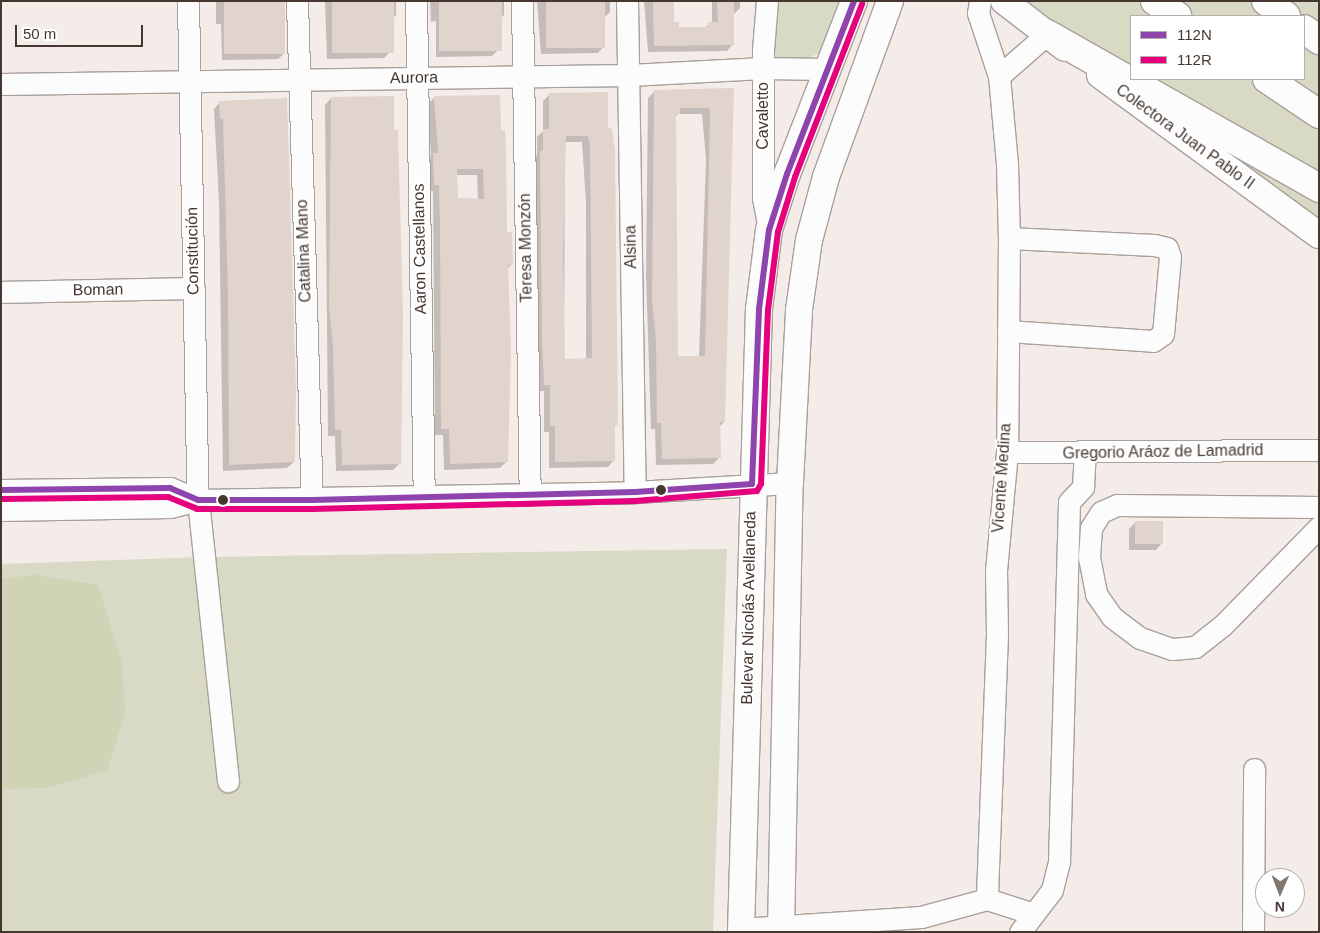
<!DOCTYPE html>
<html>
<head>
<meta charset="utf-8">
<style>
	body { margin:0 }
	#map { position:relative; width:1320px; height:933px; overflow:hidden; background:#f4ece8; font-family:Arial,sans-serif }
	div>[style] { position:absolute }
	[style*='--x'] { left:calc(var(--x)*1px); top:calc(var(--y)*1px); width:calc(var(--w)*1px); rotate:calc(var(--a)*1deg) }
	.green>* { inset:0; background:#d8dac5 }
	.forest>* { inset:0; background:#d0d3b5 }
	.shadow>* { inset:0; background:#0003 }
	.building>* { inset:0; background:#e1d4cc; transform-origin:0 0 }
	.roads { filter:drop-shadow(1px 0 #a9a09a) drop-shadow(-1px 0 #a9a09a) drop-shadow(0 1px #a9a09a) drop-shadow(0 -1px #a9a09a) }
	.minor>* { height:21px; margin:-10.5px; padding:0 10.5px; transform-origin:10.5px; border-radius:10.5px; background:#fdfcfc }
	.major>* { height:26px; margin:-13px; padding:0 13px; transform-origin:13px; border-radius:13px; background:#fdfcfc }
	.highway>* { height:28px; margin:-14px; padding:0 14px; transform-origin:14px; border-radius:14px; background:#fdfcfc }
	.bus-1>* { height:6px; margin:-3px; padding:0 3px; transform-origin:3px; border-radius:3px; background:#8e44ad }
	.bus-2>* { height:6px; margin:-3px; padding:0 3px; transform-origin:3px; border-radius:3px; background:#e5007d }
	.dots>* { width:14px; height:14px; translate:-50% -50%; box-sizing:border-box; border:2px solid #fff; border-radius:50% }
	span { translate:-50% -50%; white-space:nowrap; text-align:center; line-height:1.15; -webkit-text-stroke:4px #fff; paint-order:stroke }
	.street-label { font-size:16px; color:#463830 }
	.frame { position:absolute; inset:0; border:2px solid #463830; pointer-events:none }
	.legend { position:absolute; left:1130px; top:15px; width:175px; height:65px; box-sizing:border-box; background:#fff; border:1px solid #b5afac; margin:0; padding:6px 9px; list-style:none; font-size:15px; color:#463830 }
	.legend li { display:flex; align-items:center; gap:10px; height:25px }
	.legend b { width:25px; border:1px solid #b5afac }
	.north { position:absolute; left:1255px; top:868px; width:50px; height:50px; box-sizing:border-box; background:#fff; border:1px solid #b5afac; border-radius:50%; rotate:181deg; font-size:14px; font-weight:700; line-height:20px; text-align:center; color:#463830 }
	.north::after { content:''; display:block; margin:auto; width:18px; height:22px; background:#837770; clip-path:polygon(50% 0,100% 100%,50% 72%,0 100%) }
	.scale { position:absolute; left:15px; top:25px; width:128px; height:22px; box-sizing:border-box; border:2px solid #463830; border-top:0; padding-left:6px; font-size:15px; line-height:18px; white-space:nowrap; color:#463830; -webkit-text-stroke:4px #fff; paint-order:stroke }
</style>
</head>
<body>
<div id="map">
	<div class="green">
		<i style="clip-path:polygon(774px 1px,842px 1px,822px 52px,804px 60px,769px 60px)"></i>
		<i style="clip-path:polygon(evenodd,1004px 1px,1319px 1px,1319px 235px,1004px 1px,1131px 16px,1304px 16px,1304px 79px,1131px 79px,1131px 16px)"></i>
		<i style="clip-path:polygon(727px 549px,713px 932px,1px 932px,1px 564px,204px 557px)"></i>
	</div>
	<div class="forest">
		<i style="clip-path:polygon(35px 575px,98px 585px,122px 664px,125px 714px,107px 770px,47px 788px,1px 789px,1px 579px)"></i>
	</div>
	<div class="shadow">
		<i style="clip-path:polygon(216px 1px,285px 1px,285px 53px,278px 59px,222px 60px,221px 24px,216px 24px)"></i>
		<i style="clip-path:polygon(325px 1px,396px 1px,396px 15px,390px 21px,391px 51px,384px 58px,327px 59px)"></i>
		<i style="clip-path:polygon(430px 1px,504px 1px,504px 15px,499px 19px,499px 49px,492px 56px,436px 57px,436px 21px,431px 22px)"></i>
		<i style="clip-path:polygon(537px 1px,610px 1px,610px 12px,604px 18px,604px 46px,598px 53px,541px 54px)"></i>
		<i style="clip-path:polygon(644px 1px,672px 1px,673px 23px,678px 28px,703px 28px,712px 23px,712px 1px,740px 1px,740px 8px,733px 15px,733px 44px,727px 51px,648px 52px)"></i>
		<i style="clip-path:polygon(evenodd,733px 89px,724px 422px,719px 427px,719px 458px,713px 464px,656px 465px,655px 429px,651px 429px,646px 275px,648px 98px,654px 92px,733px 89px,678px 114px,702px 114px,706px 160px,699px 357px,676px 357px,675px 117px,678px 114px)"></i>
		<i style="clip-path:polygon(evenodd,606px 93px,617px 424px,614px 427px,614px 460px,608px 467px,549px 468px,549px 432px,544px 432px,544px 391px,538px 391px,534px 158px,537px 155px,537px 137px,543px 131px,543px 101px,549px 95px,606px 93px,565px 142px,582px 142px,586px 203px,586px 360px,564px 360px,565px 142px)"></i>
		<i style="clip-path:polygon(evenodd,499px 96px,506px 234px,512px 264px,507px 269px,507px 461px,500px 468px,444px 470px,443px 435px,435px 435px,433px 191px,428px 191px,427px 160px,431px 156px,428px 104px,435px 97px,499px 96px,456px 175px,477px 175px,478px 200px,457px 199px,456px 175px)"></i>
		<i style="clip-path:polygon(331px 98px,400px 463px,393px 470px,336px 471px,335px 436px,328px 436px,325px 105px)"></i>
		<i style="clip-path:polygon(220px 102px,294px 462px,287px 468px,223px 471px,219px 203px,214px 109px)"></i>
		<i style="clip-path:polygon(1136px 522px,1162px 543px,1156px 550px,1129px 550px,1129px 529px)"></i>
	</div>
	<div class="building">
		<i style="left:224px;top:1px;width:61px;height:53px"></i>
		<i style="left:332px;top:1px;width:62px;height:52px"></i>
		<i style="left:439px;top:1px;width:63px;height:50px"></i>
		<i style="left:546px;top:1px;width:59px;height:47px"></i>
		<i style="clip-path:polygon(653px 1px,674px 1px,674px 22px,679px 22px,679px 27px,708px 27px,708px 22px,718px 22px,717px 1px,734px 1px,734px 45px,654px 46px)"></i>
		<i style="clip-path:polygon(evenodd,734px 88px,725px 422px,720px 422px,721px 458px,662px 459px,661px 423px,657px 423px,656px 341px,652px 300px,654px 90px,734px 88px,680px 108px,709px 108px,710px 112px,705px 356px,678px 356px,676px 114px,680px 114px,680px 108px)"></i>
		<i style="clip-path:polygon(evenodd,608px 92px,608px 128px,612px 128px,615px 151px,618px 425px,615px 425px,615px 461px,555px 462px,555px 426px,550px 426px,550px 385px,544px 385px,542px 344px,540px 151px,543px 151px,543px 129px,549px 129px,549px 93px,608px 92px,566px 136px,588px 136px,590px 145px,592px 358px,565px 359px,563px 257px,566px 136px)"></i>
		<i style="clip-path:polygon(evenodd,500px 95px,501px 130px,505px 130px,506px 149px,507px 232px,512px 232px,513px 265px,508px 265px,511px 346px,508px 462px,450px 464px,449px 429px,441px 429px,440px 224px,439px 185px,434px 185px,433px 153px,438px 153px,434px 96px,500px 95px,457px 169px,483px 169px,484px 199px,458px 198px,457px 169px)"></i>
		<i style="clip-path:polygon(394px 96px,394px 130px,398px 130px,403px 315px,401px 464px,342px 465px,341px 430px,335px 430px,333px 347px,329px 307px,331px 97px)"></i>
		<i style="clip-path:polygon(287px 98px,296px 389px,295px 462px,229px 465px,228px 293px,223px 119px,220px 119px,219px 101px)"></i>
		<i style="left:1135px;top:521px;width:28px;height:23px"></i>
	</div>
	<div class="roads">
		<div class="minor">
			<i style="--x:188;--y:1;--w:499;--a:88.9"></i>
			<i style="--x:198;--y:500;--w:283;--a:83.9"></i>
			<i style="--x:297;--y:1;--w:499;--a:88.3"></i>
			<i style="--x:416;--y:1;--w:496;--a:89.1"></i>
			<i style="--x:522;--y:1;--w:494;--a:89.1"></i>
			<i style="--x:627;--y:1;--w:491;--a:89.1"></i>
			<i style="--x:767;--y:1;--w:49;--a:94.7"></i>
			<i style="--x:763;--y:50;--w:148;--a:90"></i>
			<i style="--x:763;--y:198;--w:33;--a:79"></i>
			<i style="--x:980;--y:1;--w:12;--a:99"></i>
			<i style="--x:978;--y:13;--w:66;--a:71.6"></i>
			<i style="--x:999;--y:76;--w:88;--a:84.8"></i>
			<i style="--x:1007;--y:164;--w:74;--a:88.5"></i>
			<i style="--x:1009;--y:238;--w:214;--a:90.5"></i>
			<i style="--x:1007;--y:452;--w:119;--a:95.3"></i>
			<i style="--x:996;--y:570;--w:64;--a:89.1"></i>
			<i style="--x:997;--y:634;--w:265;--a:92.2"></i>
			<i style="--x:999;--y:76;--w:64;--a:-41.2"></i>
			<i style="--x:1;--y:84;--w:628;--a:-0.82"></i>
			<i style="--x:629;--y:75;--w:134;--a:-3"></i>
			<i style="--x:763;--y:68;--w:64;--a:0.9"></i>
			<i style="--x:1;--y:292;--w:193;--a:-1.2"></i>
			<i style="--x:1008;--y:331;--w:145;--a:3.9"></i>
			<i style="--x:1153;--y:341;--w:12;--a:-35"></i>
			<i style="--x:1163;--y:334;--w:77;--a:-84.8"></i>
			<i style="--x:1170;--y:257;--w:9;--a:-108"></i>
			<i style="--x:1167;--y:248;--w:13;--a:-167"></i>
			<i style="--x:1154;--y:245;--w:145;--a:-177.2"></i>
			<i style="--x:1007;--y:452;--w:312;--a:-0.4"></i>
			<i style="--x:1;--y:490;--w:169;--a:-0.7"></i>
			<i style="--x:170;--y:488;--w:30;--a:23"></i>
			<i style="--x:1319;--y:507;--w:202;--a:-179.4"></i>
			<i style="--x:1117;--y:505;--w:17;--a:156"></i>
			<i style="--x:1101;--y:512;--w:19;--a:122"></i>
			<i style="--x:1091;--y:528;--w:29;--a:94"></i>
			<i style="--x:1089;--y:557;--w:38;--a:79"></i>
			<i style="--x:1096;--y:594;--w:28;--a:55"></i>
			<i style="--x:1112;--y:617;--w:35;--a:37"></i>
			<i style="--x:1140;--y:638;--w:34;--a:19"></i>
			<i style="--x:1172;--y:649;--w:23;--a:-5"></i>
			<i style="--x:1195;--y:647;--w:34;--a:-38"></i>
			<i style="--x:1222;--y:626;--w:139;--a:-45.6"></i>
			<i style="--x:1;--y:510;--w:169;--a:-1"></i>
			<i style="--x:170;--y:507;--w:29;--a:-14"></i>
			<i style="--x:198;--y:500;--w:437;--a:-1"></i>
			<i style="--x:635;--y:492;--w:155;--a:-3.3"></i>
			<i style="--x:741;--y:929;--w:180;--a:-3.8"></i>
			<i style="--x:921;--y:917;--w:68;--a:-15.3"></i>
			<i style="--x:987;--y:899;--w:49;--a:17.7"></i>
			<i style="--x:1020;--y:932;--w:53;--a:-52.7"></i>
			<i style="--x:1052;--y:890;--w:30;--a:-76"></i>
			<i style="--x:1059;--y:861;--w:359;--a:-88.4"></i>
			<i style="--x:1069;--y:502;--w:21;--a:-47"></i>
			<i style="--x:1083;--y:487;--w:34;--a:-87"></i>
			<i style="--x:1253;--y:932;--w:163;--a:-89.6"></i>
		</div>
		<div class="major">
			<i style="--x:1004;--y:1;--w:77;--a:37.6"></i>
			<i style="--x:1100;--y:75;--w:271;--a:36.2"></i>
			<i style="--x:741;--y:932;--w:623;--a:-88.35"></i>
			<i style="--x:759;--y:309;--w:80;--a:-82.8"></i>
			<i style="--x:769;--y:230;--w:59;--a:-72.2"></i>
			<i style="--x:787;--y:174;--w:186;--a:-68.8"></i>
			<i style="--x:781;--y:932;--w:449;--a:-88.9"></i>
			<i style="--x:790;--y:483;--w:173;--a:-87"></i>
			<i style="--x:799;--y:310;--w:71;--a:-81.9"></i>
			<i style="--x:809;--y:240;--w:65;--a:-74.9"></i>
			<i style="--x:826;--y:177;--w:187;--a:-70"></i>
		</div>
		<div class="highway">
			<i style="--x:1155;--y:1;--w:27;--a:34"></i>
			<i style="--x:1266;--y:1;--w:25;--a:37"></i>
			<i style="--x:1304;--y:29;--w:19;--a:36"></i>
			<i style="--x:1047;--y:34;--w:313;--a:29.5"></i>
			<i style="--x:1267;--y:79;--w:63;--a:33.9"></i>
		</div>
	</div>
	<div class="bus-1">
		<i style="--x:1;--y:490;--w:169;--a:-0.7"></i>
		<i style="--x:170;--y:488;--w:30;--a:23"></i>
		<i style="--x:198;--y:500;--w:114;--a:0"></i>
		<i style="--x:312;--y:500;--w:323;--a:-1.4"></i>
		<i style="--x:635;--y:492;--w:117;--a:-3.9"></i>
		<i style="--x:752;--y:484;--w:175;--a:-87.7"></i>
		<i style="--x:759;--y:309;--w:80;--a:-82.8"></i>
		<i style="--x:769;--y:230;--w:59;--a:-72.2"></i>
		<i style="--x:787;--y:174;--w:186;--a:-68.8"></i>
	</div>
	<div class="bus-2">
		<i style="--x:1;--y:499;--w:167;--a:-0.7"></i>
		<i style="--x:168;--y:497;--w:31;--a:22"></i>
		<i style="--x:197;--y:509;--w:115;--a:0"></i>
		<i style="--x:312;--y:509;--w:323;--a:-1.4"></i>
		<i style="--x:635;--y:501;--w:122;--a:-4.7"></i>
		<i style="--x:757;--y:491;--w:8;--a:-60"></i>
		<i style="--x:761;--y:484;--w:174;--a:-87.7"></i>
		<i style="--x:768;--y:310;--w:79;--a:-82.7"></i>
		<i style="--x:778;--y:232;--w:58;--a:-72.8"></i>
		<i style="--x:795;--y:177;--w:186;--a:-68.8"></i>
	</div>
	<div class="dots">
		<i style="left:661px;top:490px;background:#463830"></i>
		<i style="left:223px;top:500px;background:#463830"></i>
	</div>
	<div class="street-label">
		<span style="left:414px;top:78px;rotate:-1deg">Aurora</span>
		<span style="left:763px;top:116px;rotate:-90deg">Cavaletto</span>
		<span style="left:1185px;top:137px;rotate:36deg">Colectora Juan Pablo II</span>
		<span style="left:631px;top:247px;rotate:-91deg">Alsina</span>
		<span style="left:526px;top:248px;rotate:-91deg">Teresa Monzón</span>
		<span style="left:420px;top:249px;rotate:-91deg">Aaron Castellanos</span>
		<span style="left:193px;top:251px;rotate:-91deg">Constitución</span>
		<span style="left:304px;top:251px;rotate:-92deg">Catalina Mano</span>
		<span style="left:98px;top:290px;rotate:-1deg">Boman</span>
		<span style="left:1163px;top:452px;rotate:-1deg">Gregorio Aráoz de Lamadrid</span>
		<span style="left:1002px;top:478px;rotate:-86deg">Vicente Medina</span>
		<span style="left:749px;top:608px;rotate:-89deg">Bulevar Nicolás Avellaneda</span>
	</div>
	<div class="frame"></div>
	<ul class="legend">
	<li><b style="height:6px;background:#8e44ad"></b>112N</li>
	<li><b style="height:6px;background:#e5007d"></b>112R</li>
	</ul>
	<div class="north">N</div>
	<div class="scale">50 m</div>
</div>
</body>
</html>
